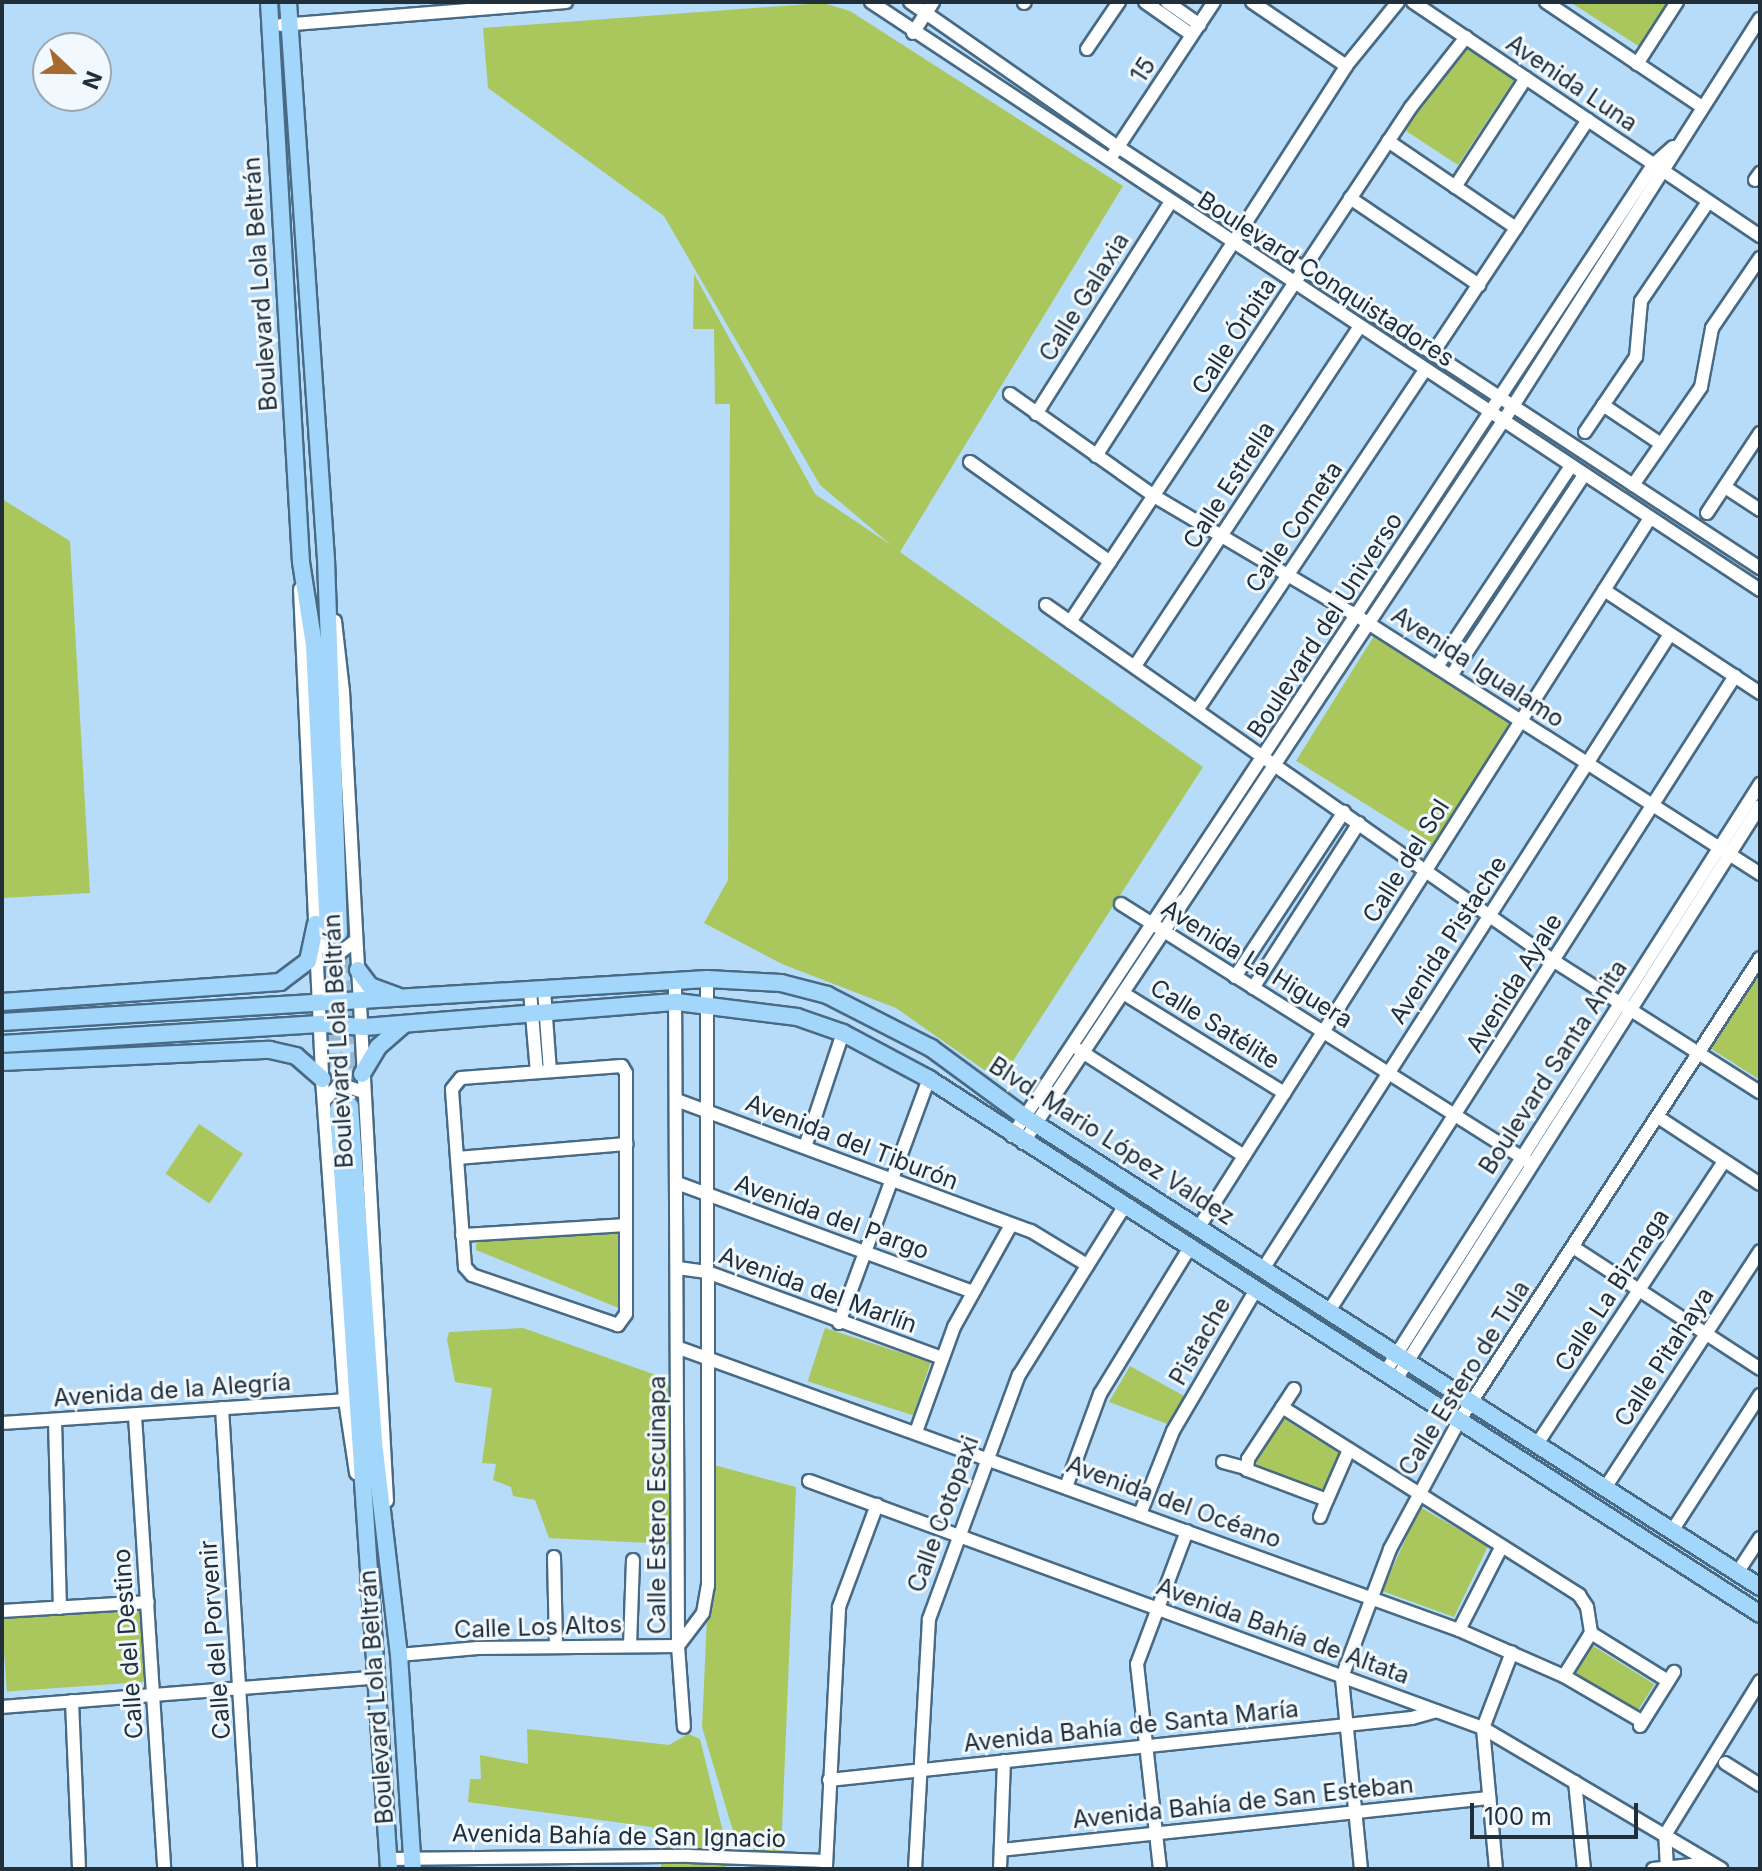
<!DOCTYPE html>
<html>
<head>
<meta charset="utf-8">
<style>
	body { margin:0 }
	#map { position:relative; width:1762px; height:1871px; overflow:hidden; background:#b6dcf9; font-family:Inter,sans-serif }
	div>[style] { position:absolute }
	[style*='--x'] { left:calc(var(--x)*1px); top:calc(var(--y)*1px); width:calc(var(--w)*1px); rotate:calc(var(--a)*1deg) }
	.green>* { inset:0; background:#aac75d; transform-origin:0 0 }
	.major-tunnel>* { height:16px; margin-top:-8px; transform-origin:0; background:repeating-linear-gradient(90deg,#98b9d3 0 16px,transparent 0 24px) }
	.roads { filter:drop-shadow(2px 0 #486a84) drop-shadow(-2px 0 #486a84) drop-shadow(0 2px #486a84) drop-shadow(0 -2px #486a84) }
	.minor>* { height:12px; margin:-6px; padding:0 6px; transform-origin:6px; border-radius:6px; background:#fff }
	.major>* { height:16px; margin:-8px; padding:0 8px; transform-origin:8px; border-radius:8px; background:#a3d6fb }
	span { translate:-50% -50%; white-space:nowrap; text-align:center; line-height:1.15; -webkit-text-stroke:6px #f1f8fe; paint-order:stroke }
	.street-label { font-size:24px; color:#202f3a }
	.frame { position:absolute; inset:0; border:4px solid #202f3a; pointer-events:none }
	.north { position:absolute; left:32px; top:32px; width:80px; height:80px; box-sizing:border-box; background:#f1f8fe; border:2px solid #9da8b0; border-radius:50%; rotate:112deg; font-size:22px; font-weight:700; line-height:32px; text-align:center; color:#202f3a }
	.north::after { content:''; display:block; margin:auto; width:28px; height:36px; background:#a76a2e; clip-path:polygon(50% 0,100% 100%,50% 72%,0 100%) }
	.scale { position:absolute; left:1470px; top:1803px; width:168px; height:36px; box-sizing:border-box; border:4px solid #202f3a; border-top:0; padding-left:10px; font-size:24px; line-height:28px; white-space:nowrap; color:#202f3a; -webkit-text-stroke:6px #f1f8fe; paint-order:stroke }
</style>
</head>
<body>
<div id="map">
	<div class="green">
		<i style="clip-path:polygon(1570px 2px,1670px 2px,1640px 47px)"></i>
		<i style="clip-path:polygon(823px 3px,850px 11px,1123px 186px,900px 552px,1203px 767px,1000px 1081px,896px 1008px,782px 964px,704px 923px,728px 880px,730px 404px,715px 404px,714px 329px,693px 329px,694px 274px,815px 494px,891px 545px,820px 485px,664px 216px,488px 88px,483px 28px)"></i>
		<i style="clip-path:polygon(1474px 40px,1520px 71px,1458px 165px,1403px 129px)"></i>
		<i style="clip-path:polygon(2px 499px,70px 541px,90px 893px,2px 898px)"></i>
		<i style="left:1374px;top:636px;width:161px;height:147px;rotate:32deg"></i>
		<i style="clip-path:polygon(1760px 968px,1760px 1080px,1710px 1048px)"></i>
		<i style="left:199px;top:1124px;width:53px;height:60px;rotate:34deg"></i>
		<i style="clip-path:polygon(621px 1229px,621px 1309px,476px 1250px,477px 1234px)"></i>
		<i style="clip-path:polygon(523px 1328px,673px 1381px,671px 1544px,549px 1538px,535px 1500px,513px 1496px,511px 1487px,493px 1480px,496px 1464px,482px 1463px,492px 1388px,455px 1382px,447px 1339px,449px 1332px)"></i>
		<i style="left:825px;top:1328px;width:111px;height:56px;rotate:18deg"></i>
		<i style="clip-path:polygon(1130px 1366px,1184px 1396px,1170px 1425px,1109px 1402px)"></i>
		<i style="clip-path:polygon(1284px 1419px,1340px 1454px,1324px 1491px,1254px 1466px)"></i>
		<i style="clip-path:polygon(714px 1465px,796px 1487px,781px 1854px,739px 1851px,702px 1727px)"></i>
		<i style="clip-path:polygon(1420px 1507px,1488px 1546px,1454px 1617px,1382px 1591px)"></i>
		<i style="left:141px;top:1603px;width:79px;height:140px;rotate:86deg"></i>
		<i style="left:1590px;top:1644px;width:76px;height:34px;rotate:32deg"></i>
		<i style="clip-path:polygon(527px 1729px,669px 1745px,688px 1734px,700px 1739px,728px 1852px,659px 1849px,652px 1827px,468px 1802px,470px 1779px,481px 1779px,480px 1755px,528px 1764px)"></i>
		<i style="clip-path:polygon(661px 1862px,726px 1864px,726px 1869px,661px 1869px)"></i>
	</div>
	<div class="major-tunnel">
		<i style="--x:328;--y:933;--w:176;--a:86.7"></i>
		<i style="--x:339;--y:933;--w:173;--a:86.4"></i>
	</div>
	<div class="roads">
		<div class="minor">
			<i style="--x:871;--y:2;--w:1066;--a:33.48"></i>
			<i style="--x:910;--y:2;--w:254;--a:34.9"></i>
			<i style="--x:1118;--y:147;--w:768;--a:33.26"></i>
			<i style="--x:1145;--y:2;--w:57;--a:35.1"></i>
			<i style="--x:1167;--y:2;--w:40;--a:34.9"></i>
			<i style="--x:1252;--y:2;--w:114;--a:34.2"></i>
			<i style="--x:1413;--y:2;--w:419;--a:34"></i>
			<i style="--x:1546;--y:2;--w:188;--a:33.9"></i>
			<i style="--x:1024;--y:3;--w:1;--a:-45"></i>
			<i style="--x:281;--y:25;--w:286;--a:-4.6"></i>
			<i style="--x:913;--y:33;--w:37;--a:-57"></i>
			<i style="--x:1087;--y:49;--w:57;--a:-55.8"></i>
			<i style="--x:1637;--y:64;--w:74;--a:-57.2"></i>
			<i style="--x:1388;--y:141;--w:155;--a:34.2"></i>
			<i style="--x:1114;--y:153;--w:181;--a:-56.5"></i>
			<i style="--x:1755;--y:180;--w:9;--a:-54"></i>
			<i style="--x:1455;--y:187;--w:130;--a:-56.9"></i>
			<i style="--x:1350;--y:198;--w:156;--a:34"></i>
			<i style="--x:1433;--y:353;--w:280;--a:-56.4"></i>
			<i style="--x:1010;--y:394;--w:176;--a:35.3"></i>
			<i style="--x:1154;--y:496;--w:236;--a:30.6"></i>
			<i style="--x:1357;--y:616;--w:479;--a:32.6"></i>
			<i style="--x:1603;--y:405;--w:70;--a:33.9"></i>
			<i style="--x:1036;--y:414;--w:250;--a:-57.6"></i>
			<i style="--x:1585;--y:432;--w:91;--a:-55.8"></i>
			<i style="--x:1636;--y:357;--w:56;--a:-84.9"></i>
			<i style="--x:1641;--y:301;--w:120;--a:-55.9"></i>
			<i style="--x:1096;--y:456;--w:463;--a:-57.3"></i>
			<i style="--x:1346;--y:66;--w:82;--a:-50.9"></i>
			<i style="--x:970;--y:462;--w:172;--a:35.5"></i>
			<i style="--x:1633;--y:485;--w:119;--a:-55.2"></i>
			<i style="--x:1701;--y:387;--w:60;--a:-79.4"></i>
			<i style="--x:1712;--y:328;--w:85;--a:-55.6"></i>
			<i style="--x:1725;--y:487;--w:42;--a:33.3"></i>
			<i style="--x:1707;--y:513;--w:96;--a:-56.5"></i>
			<i style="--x:300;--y:589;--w:490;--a:87.4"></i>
			<i style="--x:322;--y:1079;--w:322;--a:85.9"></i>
			<i style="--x:345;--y:1400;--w:74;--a:81.4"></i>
			<i style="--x:1604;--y:590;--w:187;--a:33.4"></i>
			<i style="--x:1046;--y:605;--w:620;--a:35.02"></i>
			<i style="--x:1554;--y:961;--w:244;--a:32.5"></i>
			<i style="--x:335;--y:621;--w:70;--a:83.5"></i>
			<i style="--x:343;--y:691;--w:811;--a:86.89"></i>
			<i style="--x:1070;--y:622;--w:618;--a:-56.49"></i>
			<i style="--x:1411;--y:107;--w:89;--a:-51.8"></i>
			<i style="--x:1135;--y:666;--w:406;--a:-56.5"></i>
			<i style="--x:1437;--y:667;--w:242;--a:-56.3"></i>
			<i style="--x:1451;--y:676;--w:241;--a:-56.5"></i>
			<i style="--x:1198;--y:709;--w:408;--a:-56.2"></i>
			<i style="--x:1121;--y:904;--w:481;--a:32.3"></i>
			<i style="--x:317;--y:942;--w:24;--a:33"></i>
			<i style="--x:337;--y:955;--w:24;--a:-38"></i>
			<i style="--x:1235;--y:977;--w:198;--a:-56.6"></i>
			<i style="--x:675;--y:981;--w:665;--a:89.74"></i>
			<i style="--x:678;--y:1646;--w:81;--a:85.8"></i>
			<i style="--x:1253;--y:988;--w:196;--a:-57.3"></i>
			<i style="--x:544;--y:990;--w:81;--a:85.8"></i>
			<i style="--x:530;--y:991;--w:81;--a:85.1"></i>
			<i style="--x:1123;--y:993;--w:190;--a:31.8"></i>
			<i style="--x:1079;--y:1050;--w:196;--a:32.7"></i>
			<i style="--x:622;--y:1066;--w:8;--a:60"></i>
			<i style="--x:626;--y:1073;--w:241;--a:90"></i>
			<i style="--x:626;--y:1314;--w:14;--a:126"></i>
			<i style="--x:618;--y:1325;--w:154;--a:-161.1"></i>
			<i style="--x:472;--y:1275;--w:11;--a:-131"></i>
			<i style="--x:465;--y:1267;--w:178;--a:-94.2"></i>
			<i style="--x:452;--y:1089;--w:14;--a:-51"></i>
			<i style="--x:461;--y:1078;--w:161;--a:-4.3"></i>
			<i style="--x:324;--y:1101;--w:23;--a:-47"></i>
			<i style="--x:340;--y:1084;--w:24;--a:19"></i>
			<i style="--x:679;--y:1101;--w:375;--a:20.3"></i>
			<i style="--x:1031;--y:1231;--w:66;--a:31.3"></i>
			<i style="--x:1658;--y:1117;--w:122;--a:33.3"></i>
			<i style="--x:1012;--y:1136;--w:1163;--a:-56.57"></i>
			<i style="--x:1653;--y:165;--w:27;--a:-42"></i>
			<i style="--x:1023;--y:1143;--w:885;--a:-56.38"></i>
			<i style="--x:1513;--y:406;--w:459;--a:-57.5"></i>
			<i style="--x:805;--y:1147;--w:120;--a:-71.6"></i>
			<i style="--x:457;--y:1158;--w:170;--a:-4.7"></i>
			<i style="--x:677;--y:1183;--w:315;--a:20.2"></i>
			<i style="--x:1199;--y:1227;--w:840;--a:-57.54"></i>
			<i style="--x:462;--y:1235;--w:163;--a:-3.5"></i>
			<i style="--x:1573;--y:1247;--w:223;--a:33.1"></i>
			<i style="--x:678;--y:1268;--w:29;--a:8"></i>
			<i style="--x:707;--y:1272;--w:250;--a:20.1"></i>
			<i style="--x:1263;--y:1269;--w:754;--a:-57.34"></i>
			<i style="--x:1329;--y:1311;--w:754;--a:-57.41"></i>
			<i style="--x:839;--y:1323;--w:260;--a:-69.8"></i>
			<i style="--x:679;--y:1348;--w:829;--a:19.88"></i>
			<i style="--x:1459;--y:1630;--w:115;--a:23.7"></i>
			<i style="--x:1564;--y:1676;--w:91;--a:30.2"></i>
			<i style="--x:1384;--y:1374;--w:700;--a:-57.49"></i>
			<i style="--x:1395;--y:1381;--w:681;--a:-57.59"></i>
			<i style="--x:1294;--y:1389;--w:84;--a:123.3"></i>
			<i style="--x:1248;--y:1459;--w:11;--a:95"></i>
			<i style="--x:1247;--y:1470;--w:85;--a:20.6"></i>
			<i style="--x:1327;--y:1500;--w:55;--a:-66.3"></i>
			<i style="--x:1282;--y:1407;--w:352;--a:32.3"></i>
			<i style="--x:1579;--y:1595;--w:14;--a:56"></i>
			<i style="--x:1587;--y:1607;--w:26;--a:81"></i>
			<i style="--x:222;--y:1408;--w:462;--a:86.5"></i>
			<i style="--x:135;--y:1416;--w:454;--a:86.3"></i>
			<i style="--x:55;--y:1420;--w:188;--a:88.5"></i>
			<i style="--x:2;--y:1423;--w:344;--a:-3.8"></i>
			<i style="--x:916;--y:1432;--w:112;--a:-70.1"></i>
			<i style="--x:954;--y:1327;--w:117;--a:-60.8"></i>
			<i style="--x:1537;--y:1444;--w:339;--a:-56.5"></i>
			<i style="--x:1223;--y:1462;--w:24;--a:15"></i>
			<i style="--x:809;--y:1481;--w:718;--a:20.13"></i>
			<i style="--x:1483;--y:1728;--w:277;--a:30.6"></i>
			<i style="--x:1066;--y:1487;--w:99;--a:-69.9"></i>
			<i style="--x:1100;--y:1394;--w:170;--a:-58.5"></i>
			<i style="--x:1605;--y:1488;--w:283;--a:-56.8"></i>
			<i style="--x:1140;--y:1514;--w:89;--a:-68.3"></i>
			<i style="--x:1173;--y:1431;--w:162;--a:-59.6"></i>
			<i style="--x:1320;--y:1517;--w:18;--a:-68"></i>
			<i style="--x:1672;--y:1531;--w:162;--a:-57.1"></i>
			<i style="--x:554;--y:1557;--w:90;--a:88.7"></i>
			<i style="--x:1737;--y:1573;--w:42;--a:-56.7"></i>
			<i style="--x:2;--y:1611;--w:146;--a:-3.5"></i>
			<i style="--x:1459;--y:1630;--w:94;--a:-62.9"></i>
			<i style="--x:1591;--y:1633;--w:91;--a:31.9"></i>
			<i style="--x:630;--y:1646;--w:86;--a:-88"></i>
			<i style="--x:678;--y:1646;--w:41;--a:-52.9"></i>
			<i style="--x:703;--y:1613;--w:27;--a:-80"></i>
			<i style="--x:708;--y:1586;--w:607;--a:-90.09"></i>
			<i style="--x:399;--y:1655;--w:79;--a:-5.1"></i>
			<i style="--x:478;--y:1648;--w:200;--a:-0.6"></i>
			<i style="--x:1564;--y:1676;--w:51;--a:-57.9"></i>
			<i style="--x:72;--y:1701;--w:168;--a:87.6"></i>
			<i style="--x:2;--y:1707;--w:372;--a:-4.5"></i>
			<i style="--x:1640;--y:1726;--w:64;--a:-57.8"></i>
			<i style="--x:1725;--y:1763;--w:41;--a:32.2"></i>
			<i style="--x:829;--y:1780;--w:586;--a:-6.07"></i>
			<i style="--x:1412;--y:1718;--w:25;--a:-16"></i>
			<i style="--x:1575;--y:1782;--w:87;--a:84.1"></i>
			<i style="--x:1001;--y:1850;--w:491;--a:-6.1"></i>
			<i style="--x:387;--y:1859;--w:302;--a:-0.6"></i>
			<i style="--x:689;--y:1856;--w:137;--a:2.1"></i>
			<i style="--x:826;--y:1866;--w:259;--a:-87.1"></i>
			<i style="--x:839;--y:1607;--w:109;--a:-69.6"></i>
			<i style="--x:915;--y:1869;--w:250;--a:-86.8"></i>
			<i style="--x:929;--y:1619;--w:260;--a:-69.8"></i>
			<i style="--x:1019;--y:1375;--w:198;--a:-58"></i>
			<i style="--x:1000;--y:1869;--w:108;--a:-87.9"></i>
			<i style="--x:1160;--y:1869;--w:206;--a:-96.4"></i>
			<i style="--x:1137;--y:1664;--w:142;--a:-69.4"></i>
			<i style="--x:1361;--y:1869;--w:193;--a:-95.7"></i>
			<i style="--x:1342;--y:1677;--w:137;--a:-69.4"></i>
			<i style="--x:1390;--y:1549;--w:145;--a:-61.7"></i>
			<i style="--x:1459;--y:1421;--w:552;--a:-56.97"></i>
			<i style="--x:1496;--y:1869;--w:142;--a:-95.3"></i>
			<i style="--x:1483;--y:1728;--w:81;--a:-69.1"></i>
			<i style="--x:1653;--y:1869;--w:58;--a:-5.9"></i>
			<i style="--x:1667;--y:1869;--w:34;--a:-93"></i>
			<i style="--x:1665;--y:1835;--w:181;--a:-58.3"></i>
		</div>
		<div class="major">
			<i style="--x:269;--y:2;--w:561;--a:86.73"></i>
			<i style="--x:301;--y:562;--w:84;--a:81.1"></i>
			<i style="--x:314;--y:645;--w:288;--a:87.2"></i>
			<i style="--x:288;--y:2;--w:558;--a:86.1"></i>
			<i style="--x:326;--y:559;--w:374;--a:88"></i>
			<i style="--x:358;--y:970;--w:20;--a:53"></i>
			<i style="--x:370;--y:986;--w:29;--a:20"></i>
			<i style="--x:2;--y:1002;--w:279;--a:-4.1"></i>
			<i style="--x:280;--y:982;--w:35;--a:-37"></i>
			<i style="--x:308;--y:961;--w:38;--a:-78"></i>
			<i style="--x:2;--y:1022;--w:706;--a:-3.49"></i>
			<i style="--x:707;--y:979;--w:74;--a:3.1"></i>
			<i style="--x:781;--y:983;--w:48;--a:14.6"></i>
			<i style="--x:827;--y:995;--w:117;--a:27"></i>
			<i style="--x:931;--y:1048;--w:117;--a:36.3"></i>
			<i style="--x:1025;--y:1117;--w:872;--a:32.6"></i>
			<i style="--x:2;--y:1044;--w:322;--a:-3.6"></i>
			<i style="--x:323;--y:1024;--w:41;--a:4.2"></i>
			<i style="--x:364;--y:1027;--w:314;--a:-4.6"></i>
			<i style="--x:677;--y:1002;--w:121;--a:7.1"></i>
			<i style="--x:797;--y:1017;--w:49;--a:19.2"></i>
			<i style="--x:843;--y:1033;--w:98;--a:28.1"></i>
			<i style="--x:929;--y:1079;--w:988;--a:32.77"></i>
			<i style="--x:2;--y:1062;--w:268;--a:-2.6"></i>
			<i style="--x:270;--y:1050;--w:27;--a:13"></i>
			<i style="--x:296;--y:1056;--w:35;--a:41"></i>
			<i style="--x:362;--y:1074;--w:31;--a:-59"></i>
			<i style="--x:378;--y:1047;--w:35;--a:-41"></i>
			<i style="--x:350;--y:1106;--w:346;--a:85.9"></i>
			<i style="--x:375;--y:1451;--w:205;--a:83.3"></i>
			<i style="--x:399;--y:1655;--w:214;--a:86.3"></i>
			<i style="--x:338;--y:1109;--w:762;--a:86.16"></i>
		</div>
	</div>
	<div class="street-label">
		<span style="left:1143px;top:70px;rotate:-57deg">15</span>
		<span style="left:1572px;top:83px;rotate:34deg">Avenida Luna</span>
		<span style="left:1326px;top:279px;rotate:33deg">Boulevard Conquistadores</span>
		<span style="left:260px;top:284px;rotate:-94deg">Boulevard Lola Beltrán</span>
		<span style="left:1084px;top:297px;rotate:-58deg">Calle Galaxia</span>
		<span style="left:1234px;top:336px;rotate:-57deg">Calle Órbita</span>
		<span style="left:1229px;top:485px;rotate:-57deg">Calle Estrella</span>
		<span style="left:1294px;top:527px;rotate:-56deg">Calle Cometa</span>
		<span style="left:1325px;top:625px;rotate:-57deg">Boulevard del Universo</span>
		<span style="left:1478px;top:667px;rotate:33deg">Avenida Igualamo</span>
		<span style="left:1406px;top:861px;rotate:-58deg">Calle del Sol</span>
		<span style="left:1448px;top:940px;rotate:-57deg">Avenida Pistache</span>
		<span style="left:1257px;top:964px;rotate:32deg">Avenida La Higuera</span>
		<span style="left:1514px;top:983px;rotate:-58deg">Avenida Ayale</span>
		<span style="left:1215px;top:1024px;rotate:32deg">Calle Satélite</span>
		<span style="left:338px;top:1041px;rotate:-93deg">Boulevard Lola Beltrán</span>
		<span style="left:1553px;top:1067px;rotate:-57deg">Boulevard Santa Anita</span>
		<span style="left:1112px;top:1141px;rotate:33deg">Blvd. Mario López Valdez</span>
		<span style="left:852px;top:1142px;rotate:21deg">Avenida del Tiburón</span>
		<span style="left:832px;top:1217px;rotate:20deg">Avenida del Pargo</span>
		<span style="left:818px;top:1290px;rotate:20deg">Avenida del Marlín</span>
		<span style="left:1612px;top:1290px;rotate:-57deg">Calle La Biznaga</span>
		<span style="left:1200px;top:1341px;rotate:-60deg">Pistache</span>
		<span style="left:1664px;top:1357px;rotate:-57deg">Calle Pitahaya</span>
		<span style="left:1464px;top:1378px;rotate:-58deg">Calle Estero de Tula</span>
		<span style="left:172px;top:1390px;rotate:-4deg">Avenida de la Alegría</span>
		<span style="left:1174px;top:1502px;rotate:20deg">Avenida del Océano</span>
		<span style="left:657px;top:1505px;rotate:-90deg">Calle Estero Escuinapa</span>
		<span style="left:943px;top:1514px;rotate:-70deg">Calle Cotopaxi</span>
		<span style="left:538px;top:1627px;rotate:-2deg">Calle Los Altos</span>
		<span style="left:1283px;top:1631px;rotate:20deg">Avenida Bahía de Altata</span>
		<span style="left:215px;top:1640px;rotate:-94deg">Calle del Porvenir</span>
		<span style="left:128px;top:1644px;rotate:-94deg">Calle del Destino</span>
		<span style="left:376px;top:1697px;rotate:-94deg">Boulevard Lola Beltrán</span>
		<span style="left:1131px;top:1726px;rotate:-6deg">Avenida Bahía de Santa María</span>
		<span style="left:1243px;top:1802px;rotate:-6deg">Avenida Bahía de San Esteban</span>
		<span style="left:619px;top:1836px;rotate:1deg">Avenida Bahía de San Ignacio</span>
	</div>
	<div class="frame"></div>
	<div class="north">N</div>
	<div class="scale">100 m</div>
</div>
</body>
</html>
